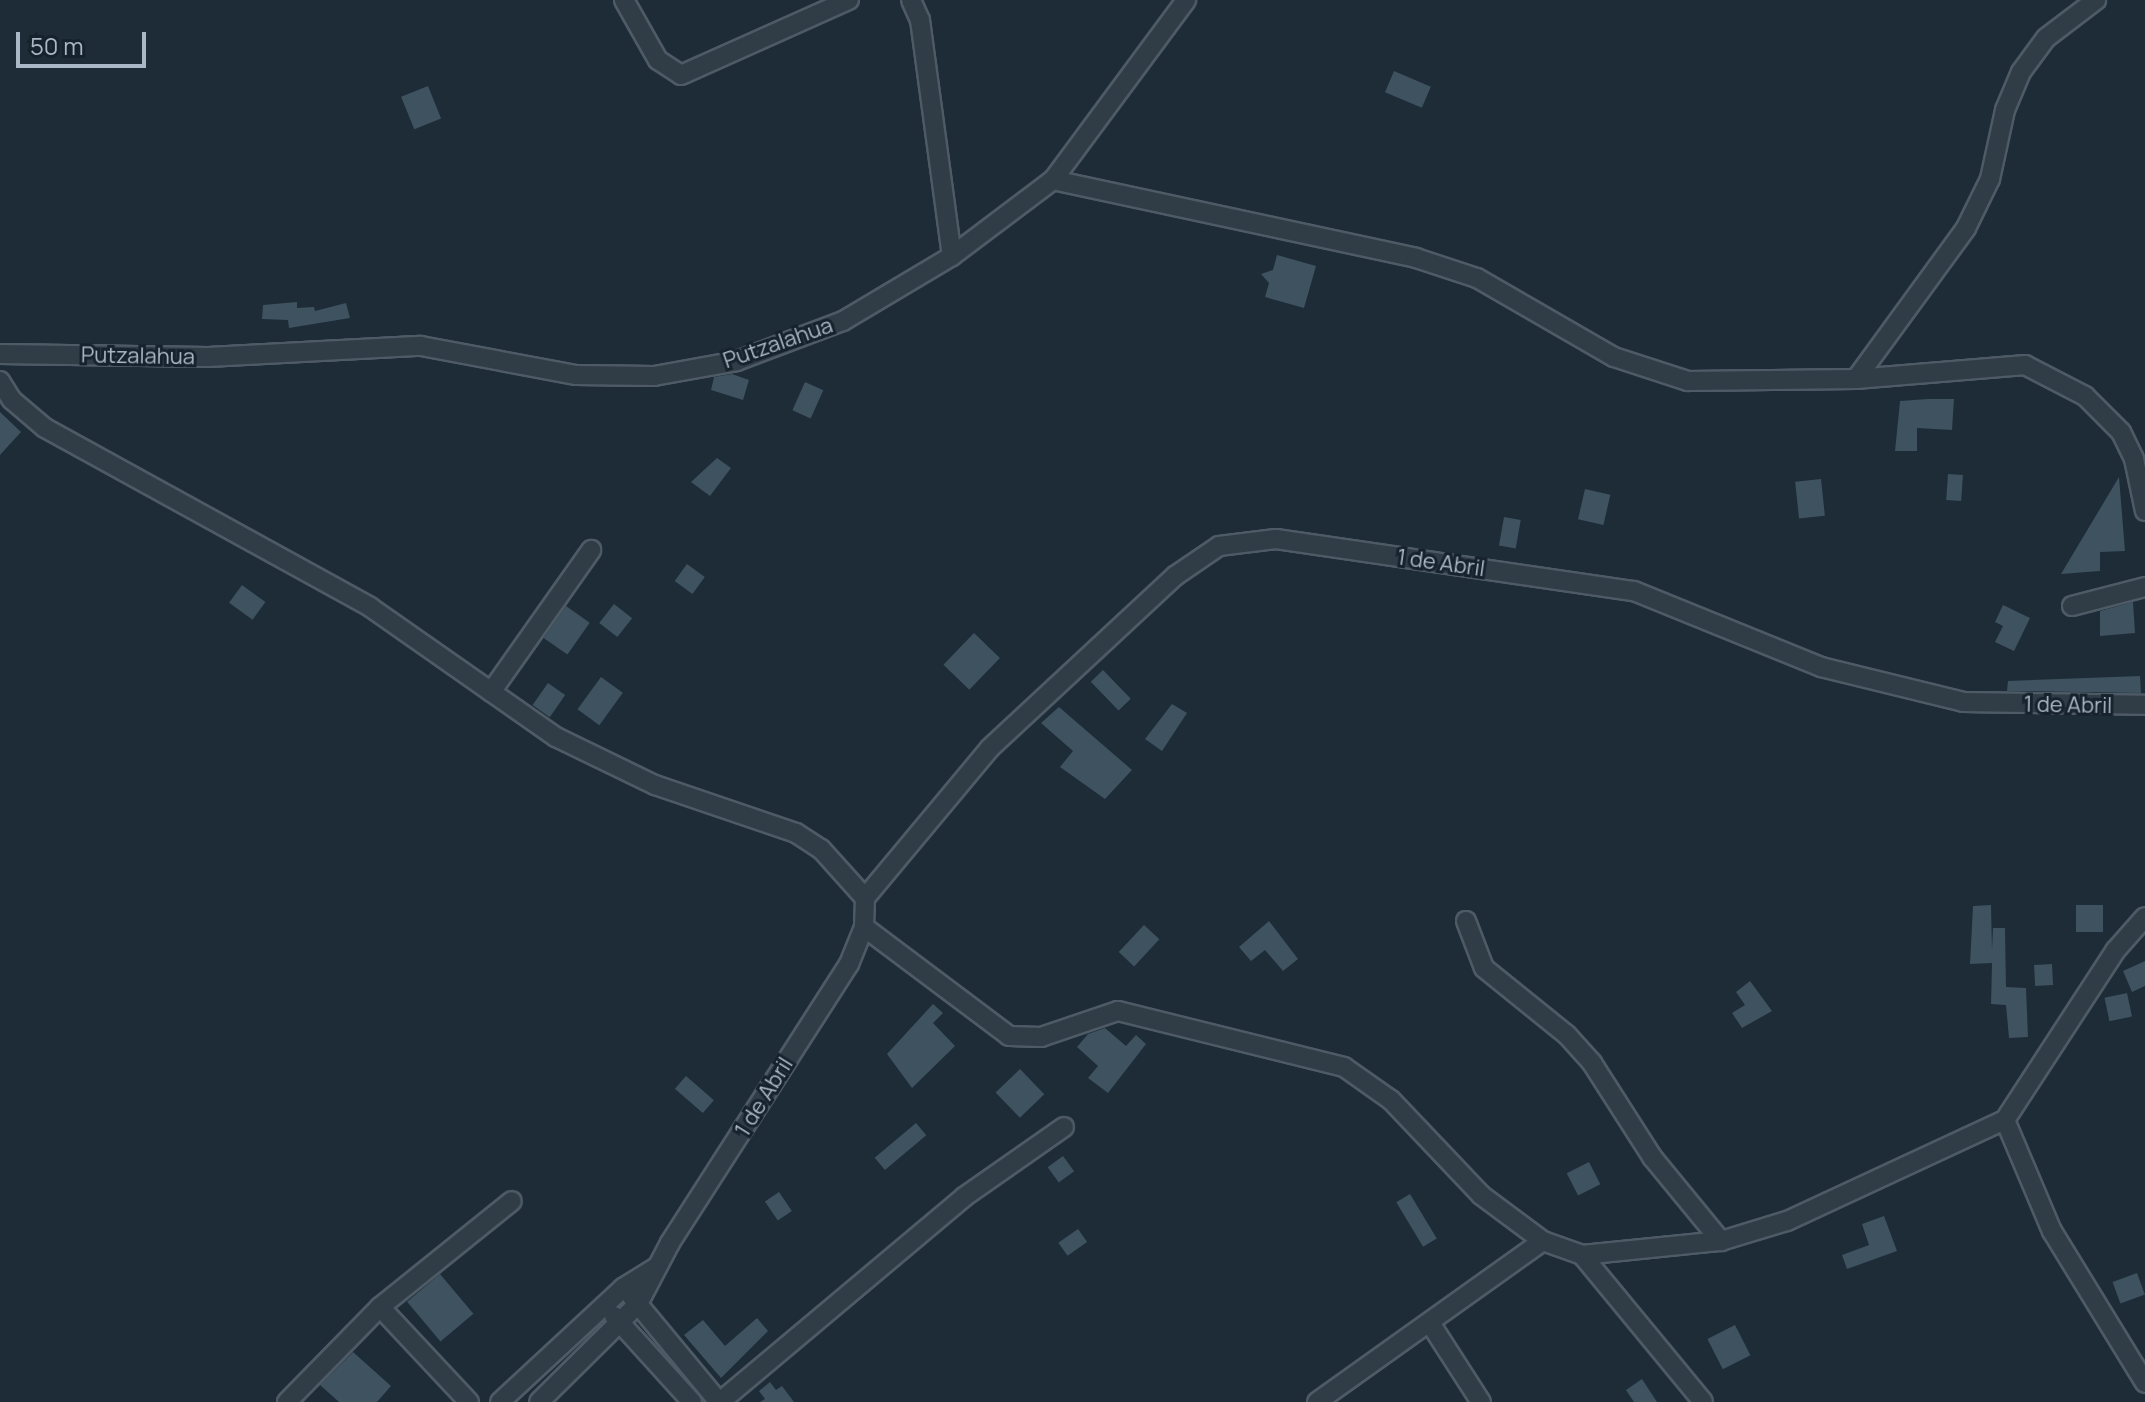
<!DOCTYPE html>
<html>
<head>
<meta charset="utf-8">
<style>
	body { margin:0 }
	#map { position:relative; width:2145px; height:1402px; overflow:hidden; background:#1d2c37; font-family:Manrope,sans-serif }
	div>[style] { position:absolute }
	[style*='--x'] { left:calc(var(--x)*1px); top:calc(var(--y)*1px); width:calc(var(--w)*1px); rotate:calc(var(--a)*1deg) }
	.building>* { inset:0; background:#3f5260; transform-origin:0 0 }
	.roads { filter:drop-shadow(2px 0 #4e5b66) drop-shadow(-2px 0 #4e5b66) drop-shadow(0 2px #4e5b66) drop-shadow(0 -2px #4e5b66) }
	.minor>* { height:18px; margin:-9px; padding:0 9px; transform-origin:9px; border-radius:9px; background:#303d47 }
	span { translate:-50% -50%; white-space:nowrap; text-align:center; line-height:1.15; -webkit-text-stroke:6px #16222c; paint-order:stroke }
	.street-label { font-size:22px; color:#aab8c5 }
	.scale { position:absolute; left:16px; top:32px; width:130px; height:36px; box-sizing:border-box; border:4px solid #aab8c5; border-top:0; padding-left:10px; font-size:24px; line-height:28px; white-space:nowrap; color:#aab8c5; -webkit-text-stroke:6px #16222c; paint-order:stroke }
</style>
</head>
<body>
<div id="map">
	<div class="building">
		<i style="left:1394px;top:71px;width:40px;height:23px;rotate:23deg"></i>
		<i style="left:428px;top:86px;width:35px;height:29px;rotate:68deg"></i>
		<i style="clip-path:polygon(1277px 255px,1316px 266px,1304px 308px,1265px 297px,1269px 283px,1261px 274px,1273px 270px)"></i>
		<i style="clip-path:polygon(297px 302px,297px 308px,314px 307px,315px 311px,346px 303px,350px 318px,289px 328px,288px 320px,262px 319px,263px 305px)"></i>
		<i style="clip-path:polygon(732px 374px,749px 380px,743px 400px,711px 390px,714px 377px)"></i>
		<i style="left:805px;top:382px;width:20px;height:31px;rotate:24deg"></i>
		<i style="clip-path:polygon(1928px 399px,1954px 399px,1952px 430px,1917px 428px,1917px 451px,1895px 451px,1900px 401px)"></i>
		<i style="clip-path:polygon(0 412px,21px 432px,0 455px)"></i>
		<i style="clip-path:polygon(717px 458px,731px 468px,710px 496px,691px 482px)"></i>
		<i style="left:1948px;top:474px;width:15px;height:26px;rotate:4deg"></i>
		<i style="clip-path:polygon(2119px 477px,2125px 551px,2100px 552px,2100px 571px,2061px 574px)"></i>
		<i style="left:1821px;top:479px;width:37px;height:26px;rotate:84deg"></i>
		<i style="left:1585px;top:489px;width:26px;height:31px;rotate:13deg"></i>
		<i style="left:1504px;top:517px;width:17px;height:29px;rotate:10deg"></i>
		<i style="left:687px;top:564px;width:22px;height:21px;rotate:36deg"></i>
		<i style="left:242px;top:585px;width:29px;height:22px;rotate:36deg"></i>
		<i style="clip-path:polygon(2133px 602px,2135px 633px,2100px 636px,2100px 611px)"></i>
		<i style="left:614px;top:604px;width:23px;height:24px;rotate:38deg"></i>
		<i style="clip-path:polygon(2003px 605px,2030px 618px,2014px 651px,1995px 642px,2003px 626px,1995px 622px)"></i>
		<i style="left:566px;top:606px;width:29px;height:39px;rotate:35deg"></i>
		<i style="left:974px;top:633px;width:36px;height:44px;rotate:44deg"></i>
		<i style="left:1103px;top:670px;width:40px;height:17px;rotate:46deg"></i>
		<i style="clip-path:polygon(2140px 676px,2141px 693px,2007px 691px,2008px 681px)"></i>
		<i style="left:601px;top:677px;width:27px;height:40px;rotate:36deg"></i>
		<i style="left:548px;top:683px;width:21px;height:27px;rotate:35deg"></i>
		<i style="clip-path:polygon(1172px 704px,1187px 713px,1162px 751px,1145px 739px)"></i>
		<i style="clip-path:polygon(1059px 707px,1132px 770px,1105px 799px,1060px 767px,1073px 751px,1041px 723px)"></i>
		<i style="clip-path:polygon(1991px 905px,1992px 950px,1993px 928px,2005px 928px,2006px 987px,2026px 988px,2028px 1037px,2009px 1038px,2006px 1005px,1991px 1004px,1992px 963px,1970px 964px,1973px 906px)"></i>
		<i style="left:2076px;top:905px;width:27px;height:27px"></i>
		<i style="clip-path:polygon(1269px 921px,1298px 959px,1283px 971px,1265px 950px,1251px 961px,1239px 947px)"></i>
		<i style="left:1144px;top:925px;width:21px;height:37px;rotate:43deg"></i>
		<i style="clip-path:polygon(2145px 961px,2145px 986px,2132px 992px,2123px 971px)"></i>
		<i style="left:2052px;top:964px;width:21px;height:18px;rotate:87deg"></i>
		<i style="clip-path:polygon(1750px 981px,1772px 1011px,1742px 1028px,1732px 1013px,1745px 1005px,1736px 992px)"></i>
		<i style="left:2127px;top:993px;width:24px;height:23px;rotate:78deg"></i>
		<i style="clip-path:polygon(933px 1004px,943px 1013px,933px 1023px,955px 1046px,912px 1088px,887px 1054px)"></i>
		<i style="clip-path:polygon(1105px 1028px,1126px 1046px,1136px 1035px,1146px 1044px,1108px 1093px,1088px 1078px,1098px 1066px,1077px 1047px,1088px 1034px)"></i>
		<i style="left:1020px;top:1069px;width:35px;height:34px;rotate:46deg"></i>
		<i style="left:686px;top:1076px;width:37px;height:17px;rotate:41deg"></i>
		<i style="left:916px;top:1123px;width:16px;height:54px;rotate:50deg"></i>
		<i style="left:1063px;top:1156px;width:19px;height:19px;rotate:54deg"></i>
		<i style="left:1589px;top:1162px;width:25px;height:25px;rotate:63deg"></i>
		<i style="left:779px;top:1192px;width:23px;height:17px;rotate:56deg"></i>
		<i style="left:1410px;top:1194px;width:52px;height:16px;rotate:59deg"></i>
		<i style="clip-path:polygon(1884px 1216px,1897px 1251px,1847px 1269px,1842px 1255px,1869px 1245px,1862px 1224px)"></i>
		<i style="left:1078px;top:1229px;width:16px;height:24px;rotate:55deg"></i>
		<i style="left:2137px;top:1273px;width:23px;height:26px;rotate:70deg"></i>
		<i style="left:440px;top:1274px;width:52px;height:43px;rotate:50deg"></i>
		<i style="clip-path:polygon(757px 1318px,768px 1331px,721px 1378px,684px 1335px,703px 1320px,725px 1346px)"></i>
		<i style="left:1735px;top:1325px;width:34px;height:31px;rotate:63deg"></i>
		<i style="clip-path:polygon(353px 1352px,391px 1386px,377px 1402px,339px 1402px,320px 1385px)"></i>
		<i style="clip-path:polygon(1642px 1379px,1657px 1402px,1634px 1402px,1626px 1390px)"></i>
		<i style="clip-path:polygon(770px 1382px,776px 1390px,782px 1386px,794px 1402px,760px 1402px,765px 1399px,759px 1391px)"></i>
	</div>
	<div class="roads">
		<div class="minor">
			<i style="--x:624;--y:0;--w:69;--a:60.5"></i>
			<i style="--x:658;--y:60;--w:27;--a:33"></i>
			<i style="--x:681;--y:75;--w:184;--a:-24.1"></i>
			<i style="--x:911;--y:0;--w:22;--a:66"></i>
			<i style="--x:920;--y:20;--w:238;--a:82.3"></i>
			<i style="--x:1053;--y:180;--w:371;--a:12.1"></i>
			<i style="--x:1416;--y:258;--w:64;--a:18.2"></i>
			<i style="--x:1477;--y:278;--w:158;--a:30"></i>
			<i style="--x:1614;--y:357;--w:78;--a:18"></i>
			<i style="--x:1688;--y:381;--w:168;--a:-0.7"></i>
			<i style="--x:1856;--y:379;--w:170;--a:-4.7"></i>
			<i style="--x:2025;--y:365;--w:68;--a:27.3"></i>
			<i style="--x:2085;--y:396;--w:51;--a:45"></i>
			<i style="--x:2121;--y:432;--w:30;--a:64"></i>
			<i style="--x:2134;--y:459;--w:53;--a:78.1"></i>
			<i style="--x:0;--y:354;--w:208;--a:0.8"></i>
			<i style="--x:208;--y:357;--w:213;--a:-3"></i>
			<i style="--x:421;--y:346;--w:158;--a:10.6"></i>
			<i style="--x:576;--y:375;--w:78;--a:0.7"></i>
			<i style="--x:654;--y:376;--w:84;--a:-10.2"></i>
			<i style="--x:737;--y:361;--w:113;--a:-20.7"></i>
			<i style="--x:843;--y:321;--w:127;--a:-30.8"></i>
			<i style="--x:952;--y:256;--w:126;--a:-37"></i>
			<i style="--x:1053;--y:180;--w:224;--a:-53.5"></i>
			<i style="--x:1856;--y:379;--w:187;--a:-53.9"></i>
			<i style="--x:1966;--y:228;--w:55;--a:-63.9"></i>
			<i style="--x:1990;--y:179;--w:71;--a:-77.7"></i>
			<i style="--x:2005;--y:110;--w:41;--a:-67.2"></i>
			<i style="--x:2021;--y:72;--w:42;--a:-53.7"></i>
			<i style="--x:2046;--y:38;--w:63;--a:-37.2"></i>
			<i style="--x:0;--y:381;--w:22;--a:58"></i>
			<i style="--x:12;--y:400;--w:43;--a:40.3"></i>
			<i style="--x:45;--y:428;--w:371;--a:28.8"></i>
			<i style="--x:370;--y:607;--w:227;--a:35"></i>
			<i style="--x:556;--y:737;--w:110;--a:25.9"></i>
			<i style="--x:655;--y:785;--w:149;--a:18.8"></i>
			<i style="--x:796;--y:833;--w:30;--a:33"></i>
			<i style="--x:821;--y:849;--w:66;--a:48.1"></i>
			<i style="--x:865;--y:898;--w:29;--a:92"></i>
			<i style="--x:864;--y:927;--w:40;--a:112"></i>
			<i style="--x:849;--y:964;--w:331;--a:122.7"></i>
			<i style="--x:670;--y:1243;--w:69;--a:117.7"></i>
			<i style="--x:638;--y:1304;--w:139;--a:135.3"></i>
			<i style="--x:2072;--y:606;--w:75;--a:-14.6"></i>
			<i style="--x:491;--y:692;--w:174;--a:-54.8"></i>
			<i style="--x:865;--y:898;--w:195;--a:-50.2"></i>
			<i style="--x:990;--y:748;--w:253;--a:-42.9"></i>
			<i style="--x:1175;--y:576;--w:53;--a:-34.3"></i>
			<i style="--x:1219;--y:546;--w:57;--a:-7"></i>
			<i style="--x:1276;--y:539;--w:362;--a:8.3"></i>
			<i style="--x:1634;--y:591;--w:202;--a:22.1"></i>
			<i style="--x:1821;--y:667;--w:146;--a:13.8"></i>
			<i style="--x:1963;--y:702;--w:182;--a:0.9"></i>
			<i style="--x:1466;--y:921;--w:50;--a:69"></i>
			<i style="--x:1484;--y:968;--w:107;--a:38.9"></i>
			<i style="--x:1567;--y:1035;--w:38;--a:48"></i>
			<i style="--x:1592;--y:1063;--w:112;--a:57.4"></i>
			<i style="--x:1652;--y:1157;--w:109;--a:50.6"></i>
			<i style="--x:864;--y:927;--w:181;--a:36.9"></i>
			<i style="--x:1009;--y:1036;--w:32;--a:2"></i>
			<i style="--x:1041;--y:1037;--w:81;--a:-18.7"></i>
			<i style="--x:1118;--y:1011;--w:233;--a:13.9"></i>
			<i style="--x:1344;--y:1067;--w:57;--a:35.1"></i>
			<i style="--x:1391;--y:1100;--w:131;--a:46.5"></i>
			<i style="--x:1481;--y:1195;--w:77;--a:36.6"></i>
			<i style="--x:1543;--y:1241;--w:41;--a:19.7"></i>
			<i style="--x:1582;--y:1255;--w:140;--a:-5.8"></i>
			<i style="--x:1721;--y:1241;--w:69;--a:-16.9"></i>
			<i style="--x:1787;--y:1221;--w:240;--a:-24.9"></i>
			<i style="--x:2005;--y:1120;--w:202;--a:-56.9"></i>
			<i style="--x:2115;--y:951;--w:45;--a:-48.6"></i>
			<i style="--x:2005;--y:1120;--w:121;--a:67.1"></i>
			<i style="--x:2052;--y:1231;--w:178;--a:58.5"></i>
			<i style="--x:1582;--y:1255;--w:190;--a:50.5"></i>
			<i style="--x:632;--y:1297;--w:136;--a:50.4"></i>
			<i style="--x:380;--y:1307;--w:130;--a:46.9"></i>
			<i style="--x:614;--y:1316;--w:116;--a:47.8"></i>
			<i style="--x:1430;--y:1323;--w:94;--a:57.2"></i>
			<i style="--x:287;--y:1402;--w:133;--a:-45.6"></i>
			<i style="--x:380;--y:1307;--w:169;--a:-38.8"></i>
			<i style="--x:500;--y:1402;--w:168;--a:-42.8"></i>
			<i style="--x:623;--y:1288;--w:40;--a:-32"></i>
			<i style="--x:720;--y:1402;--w:319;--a:-40"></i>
			<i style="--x:964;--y:1197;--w:122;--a:-35"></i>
			<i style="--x:1317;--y:1402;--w:277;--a:-35.5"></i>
		</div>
	</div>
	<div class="street-label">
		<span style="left:778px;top:343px;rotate:-19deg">Putzalahua</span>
		<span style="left:138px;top:356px;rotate:1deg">Putzalahua</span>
		<span style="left:1441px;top:563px;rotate:8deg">1 de Abril</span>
		<span style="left:2068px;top:705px;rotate:1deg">1 de Abril</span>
		<span style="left:764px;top:1097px;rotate:-58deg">1 de Abril</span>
	</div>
	<div class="scale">50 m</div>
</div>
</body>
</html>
